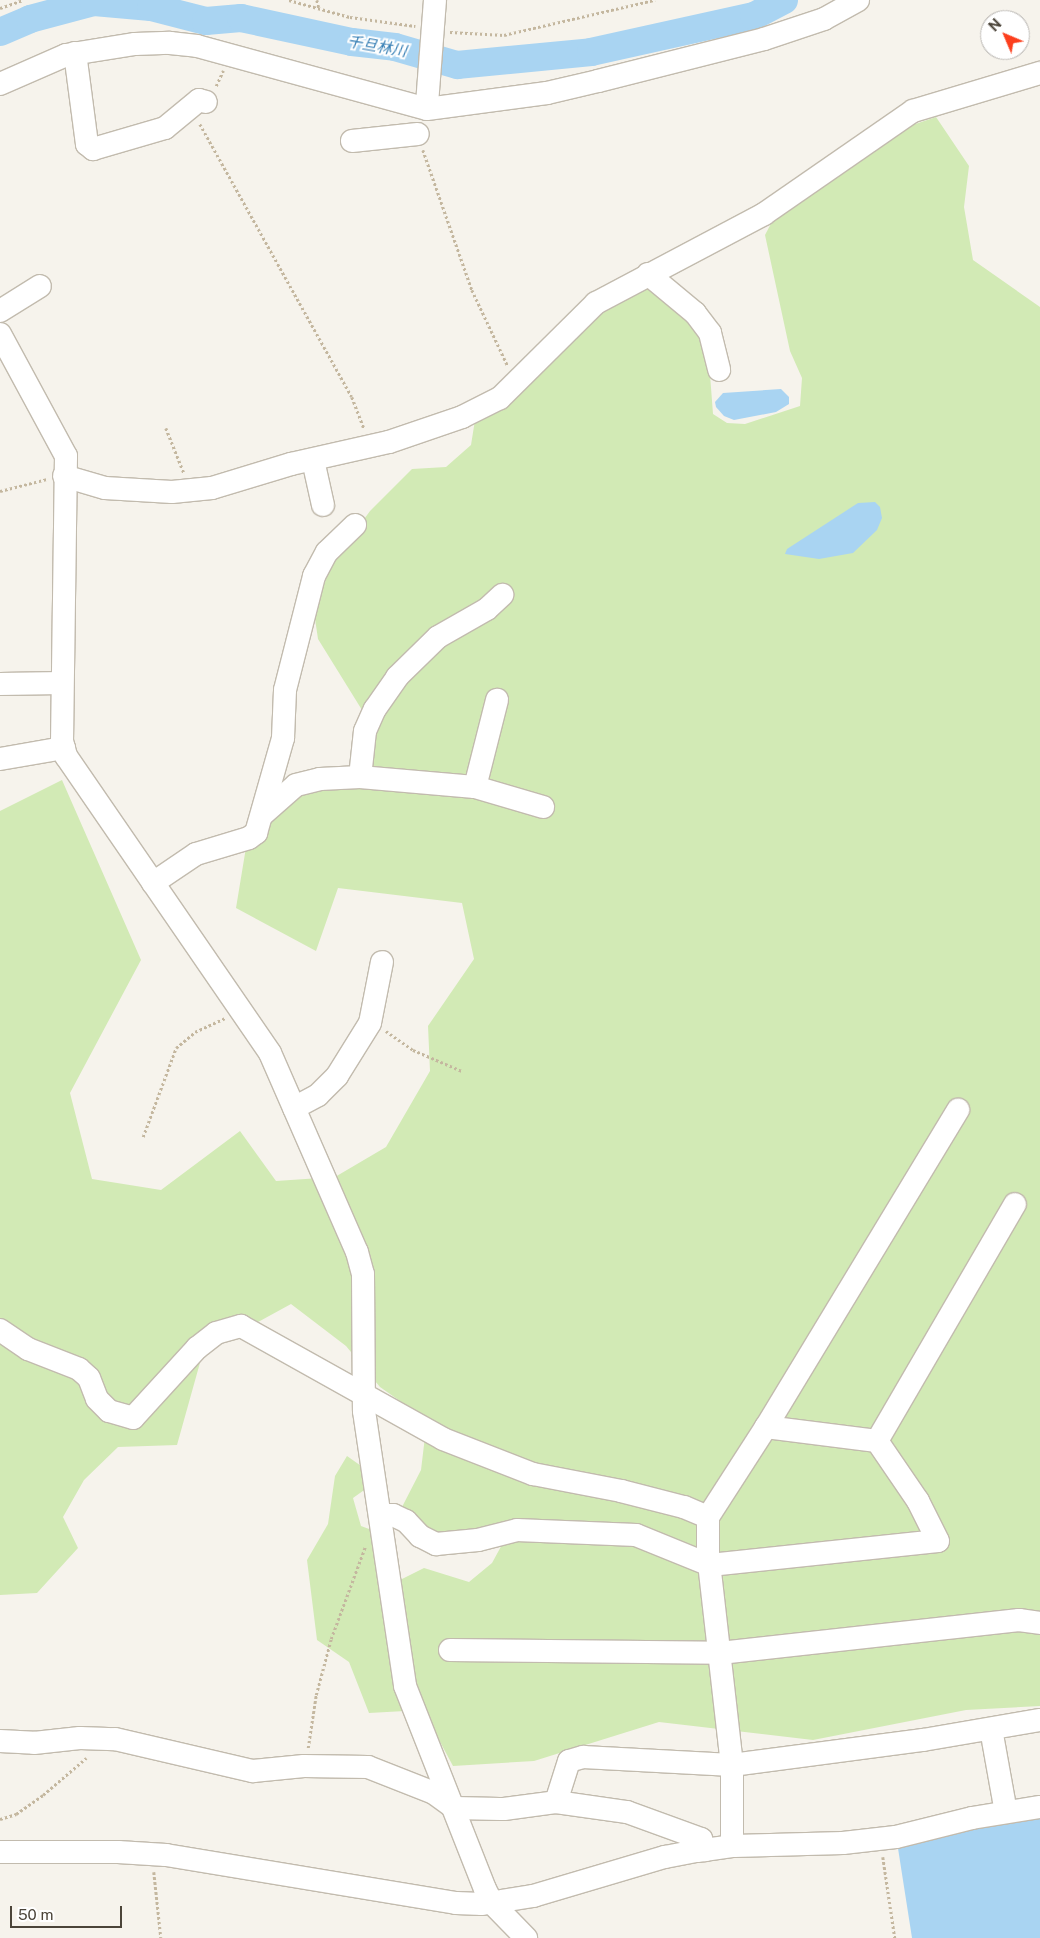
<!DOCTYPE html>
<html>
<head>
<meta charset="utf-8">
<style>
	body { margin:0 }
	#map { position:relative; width:1040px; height:1938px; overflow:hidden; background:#f6f3ec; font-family:"Public Sans","Noto Sans JP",sans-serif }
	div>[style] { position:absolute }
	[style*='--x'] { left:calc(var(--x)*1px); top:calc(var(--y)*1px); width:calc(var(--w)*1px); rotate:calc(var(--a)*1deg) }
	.green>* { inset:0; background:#d2eab5 }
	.water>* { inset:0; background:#a9d4f2 }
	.river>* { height:28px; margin:-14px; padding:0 14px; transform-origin:14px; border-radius:14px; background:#a9d4f2 }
	.path>* { height:2.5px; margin-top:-1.25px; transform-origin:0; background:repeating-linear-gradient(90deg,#c4b79f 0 2.5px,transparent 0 5px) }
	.roads { filter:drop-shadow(1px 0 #c2bbae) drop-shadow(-1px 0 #c2bbae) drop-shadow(0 1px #c2bbae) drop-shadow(0 -1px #c2bbae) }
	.minor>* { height:22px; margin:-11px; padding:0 11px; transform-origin:11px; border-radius:11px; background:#fff }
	span { translate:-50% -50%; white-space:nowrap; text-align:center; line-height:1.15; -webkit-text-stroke:4px #fff; paint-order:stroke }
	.water-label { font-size:15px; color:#2e7ab2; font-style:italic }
	.north { position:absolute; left:980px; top:10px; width:50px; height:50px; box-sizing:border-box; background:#fff; border:1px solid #b7b4b0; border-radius:50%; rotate:315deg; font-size:14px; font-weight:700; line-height:20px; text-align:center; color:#4b4439 }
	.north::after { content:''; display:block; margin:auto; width:18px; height:22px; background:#fc3f1d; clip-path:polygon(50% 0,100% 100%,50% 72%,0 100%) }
	.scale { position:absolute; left:10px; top:1906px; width:112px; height:22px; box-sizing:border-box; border:2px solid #4b4439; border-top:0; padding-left:6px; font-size:15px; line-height:18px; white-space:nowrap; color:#4b4439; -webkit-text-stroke:4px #fff; paint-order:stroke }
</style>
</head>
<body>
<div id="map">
	<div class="green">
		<i style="clip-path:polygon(936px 117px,969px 166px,964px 207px,973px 260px,1040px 307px,1040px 1706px,966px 1710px,813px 1740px,659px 1722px,534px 1761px,453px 1766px,423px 1710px,369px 1713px,349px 1662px,317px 1640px,307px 1560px,328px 1524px,335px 1476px,347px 1456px,364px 1468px,367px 1488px,353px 1498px,361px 1526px,380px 1533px,398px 1581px,424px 1568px,469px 1582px,492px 1563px,504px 1541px,493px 1524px,472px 1535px,452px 1539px,422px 1531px,402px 1507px,421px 1470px,427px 1420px,380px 1387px,346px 1346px,291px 1304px,203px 1352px,177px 1445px,118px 1447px,84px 1480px,63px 1517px,78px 1548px,37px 1593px,0 1595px,0 811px,62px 780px,141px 960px,70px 1093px,92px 1179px,161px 1190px,240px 1131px,276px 1181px,335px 1177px,386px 1147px,430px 1071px,428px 1026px,474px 959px,462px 903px,338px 888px,316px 951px,236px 908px,251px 817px,289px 783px,364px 784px,375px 731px,318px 639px,314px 612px,332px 563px,370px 511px,412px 469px,446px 467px,471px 445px,475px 420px,598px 306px,648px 278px,707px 335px,713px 414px,727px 423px,745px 424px,800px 406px,802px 378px,790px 351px,765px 235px,775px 216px,886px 134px)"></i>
	</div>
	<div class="water">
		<i style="clip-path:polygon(781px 389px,789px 397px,789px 404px,776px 412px,734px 420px,724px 416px,716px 407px,715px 402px,723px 393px)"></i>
		<i style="clip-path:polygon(875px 502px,880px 507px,882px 518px,877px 530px,853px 553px,819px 559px,785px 554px,787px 549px,858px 503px)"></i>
		<i style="clip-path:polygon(1040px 1816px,1040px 1938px,912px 1938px,897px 1842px)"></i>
	</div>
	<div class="river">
		<i style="--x:0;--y:32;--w:33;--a:-23"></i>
		<i style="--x:30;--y:19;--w:66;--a:-14.9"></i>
		<i style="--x:94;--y:2;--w:57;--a:5"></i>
		<i style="--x:151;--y:7;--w:57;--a:14.3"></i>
		<i style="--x:206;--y:21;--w:35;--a:-5"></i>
		<i style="--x:241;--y:18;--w:114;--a:12.2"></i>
		<i style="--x:352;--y:42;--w:43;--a:6.6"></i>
		<i style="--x:395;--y:47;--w:65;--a:16.2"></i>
		<i style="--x:457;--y:65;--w:135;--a:-5.5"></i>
		<i style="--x:591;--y:52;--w:167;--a:-12.5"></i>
		<i style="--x:754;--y:16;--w:34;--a:-28"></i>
	</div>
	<div class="path">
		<i style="--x:289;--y:0;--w:63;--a:15.6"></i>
		<i style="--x:350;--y:17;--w:66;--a:7.9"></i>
		<i style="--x:317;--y:0;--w:8;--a:76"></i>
		<i style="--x:0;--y:8;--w:24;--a:-19"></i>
		<i style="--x:450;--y:32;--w:54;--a:3.2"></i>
		<i style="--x:504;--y:35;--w:155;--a:-13.1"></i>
		<i style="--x:216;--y:86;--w:17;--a:-65"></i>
		<i style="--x:200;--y:124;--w:312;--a:60.9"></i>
		<i style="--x:352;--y:397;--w:33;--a:69"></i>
		<i style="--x:423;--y:150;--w:148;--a:70.7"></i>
		<i style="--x:472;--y:290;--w:84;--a:64.7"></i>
		<i style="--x:166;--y:428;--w:48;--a:68.2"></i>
		<i style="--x:0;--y:491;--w:49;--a:-14.3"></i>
		<i style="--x:386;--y:1031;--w:33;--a:35"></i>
		<i style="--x:413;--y:1050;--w:53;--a:23.2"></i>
		<i style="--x:143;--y:1137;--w:95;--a:-69.7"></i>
		<i style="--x:176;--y:1048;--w:25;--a:-40"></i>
		<i style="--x:195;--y:1032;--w:33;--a:-25"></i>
		<i style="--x:308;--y:1748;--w:54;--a:-81.4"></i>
		<i style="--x:316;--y:1695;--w:58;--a:-75"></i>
		<i style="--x:331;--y:1639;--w:98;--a:-69.7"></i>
		<i style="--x:0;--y:1819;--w:17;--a:-17"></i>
		<i style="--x:16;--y:1814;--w:33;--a:-35"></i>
		<i style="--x:43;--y:1795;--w:57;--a:-40.7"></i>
		<i style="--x:883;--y:1857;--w:82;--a:81.6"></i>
		<i style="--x:154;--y:1872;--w:66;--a:83.9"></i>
	</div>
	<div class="roads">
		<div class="minor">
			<i style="--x:75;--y:53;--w:92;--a:82.5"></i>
			<i style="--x:87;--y:144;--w:8;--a:40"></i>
			<i style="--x:93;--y:149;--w:75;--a:-16.3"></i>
			<i style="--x:165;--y:128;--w:44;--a:-39.5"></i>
			<i style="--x:199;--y:100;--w:7;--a:16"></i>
			<i style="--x:0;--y:84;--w:72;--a:-23.7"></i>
			<i style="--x:66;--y:55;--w:70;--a:-9.1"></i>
			<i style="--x:135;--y:44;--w:35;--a:-2"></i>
			<i style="--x:170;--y:43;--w:27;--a:6"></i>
			<i style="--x:197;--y:46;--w:238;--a:15.3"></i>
			<i style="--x:427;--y:109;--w:121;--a:-7.6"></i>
			<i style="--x:547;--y:93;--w:52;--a:-13.2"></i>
			<i style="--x:598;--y:81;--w:171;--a:-14.2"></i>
			<i style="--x:764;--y:39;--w:63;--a:-18.4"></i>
			<i style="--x:824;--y:19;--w:39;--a:-29"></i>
			<i style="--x:427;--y:104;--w:104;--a:-85.6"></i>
			<i style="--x:352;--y:141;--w:66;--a:-6.1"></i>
			<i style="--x:648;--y:274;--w:61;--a:39.7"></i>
			<i style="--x:695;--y:313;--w:25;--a:53"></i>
			<i style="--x:710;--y:333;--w:38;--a:76"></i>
			<i style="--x:0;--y:311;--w:47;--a:-32"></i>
			<i style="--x:0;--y:334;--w:139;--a:61.6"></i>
			<i style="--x:66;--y:456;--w:285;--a:90.8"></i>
			<i style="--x:62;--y:741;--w:16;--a:75"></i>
			<i style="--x:66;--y:756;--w:360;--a:55.5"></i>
			<i style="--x:270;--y:1053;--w:217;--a:66.4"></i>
			<i style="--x:357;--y:1252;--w:23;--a:75"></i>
			<i style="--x:363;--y:1274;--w:137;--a:89.6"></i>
			<i style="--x:364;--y:1411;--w:278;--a:81.5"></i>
			<i style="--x:405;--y:1686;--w:218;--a:68.5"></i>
			<i style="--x:485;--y:1889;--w:16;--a:63"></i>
			<i style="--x:492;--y:1903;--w:49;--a:45.8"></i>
			<i style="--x:313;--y:460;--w:46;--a:77.5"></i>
			<i style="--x:64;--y:476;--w:43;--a:16.3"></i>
			<i style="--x:105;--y:488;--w:67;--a:3.4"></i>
			<i style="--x:172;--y:492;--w:40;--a:-5.7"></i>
			<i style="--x:212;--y:488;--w:83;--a:-16.9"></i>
			<i style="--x:291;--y:464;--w:100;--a:-12.7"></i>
			<i style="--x:389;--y:442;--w:77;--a:-18.9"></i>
			<i style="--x:462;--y:417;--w:42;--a:-26.6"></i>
			<i style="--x:500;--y:398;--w:135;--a:-44.7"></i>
			<i style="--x:596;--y:303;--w:190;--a:-27.9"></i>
			<i style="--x:764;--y:214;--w:181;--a:-34.7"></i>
			<i style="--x:913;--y:111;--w:133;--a:-16.7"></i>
			<i style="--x:0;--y:684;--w:62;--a:-0.9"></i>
			<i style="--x:0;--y:759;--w:65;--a:-9.8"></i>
			<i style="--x:360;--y:777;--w:46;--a:-83.8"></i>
			<i style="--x:365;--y:731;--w:24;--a:-66"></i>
			<i style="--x:375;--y:709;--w:39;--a:-55"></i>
			<i style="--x:397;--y:677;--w:57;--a:-44.3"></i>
			<i style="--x:438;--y:637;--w:56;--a:-29.7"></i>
			<i style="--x:487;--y:609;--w:21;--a:-43"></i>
			<i style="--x:475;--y:787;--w:90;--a:-75.8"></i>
			<i style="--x:262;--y:815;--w:45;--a:-41.4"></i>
			<i style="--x:296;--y:785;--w:25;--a:-14"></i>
			<i style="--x:320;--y:779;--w:40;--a:-2.9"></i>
			<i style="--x:360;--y:777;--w:115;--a:5"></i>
			<i style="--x:475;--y:787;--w:71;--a:16.4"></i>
			<i style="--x:153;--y:883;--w:52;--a:-34"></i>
			<i style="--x:196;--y:854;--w:55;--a:-16.8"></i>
			<i style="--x:249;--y:838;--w:9;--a:-36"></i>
			<i style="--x:256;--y:833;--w:99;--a:-74.1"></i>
			<i style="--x:283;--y:738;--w:48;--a:-87.6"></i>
			<i style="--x:285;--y:690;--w:118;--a:-75.7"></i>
			<i style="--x:314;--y:576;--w:27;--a:-62"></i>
			<i style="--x:327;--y:552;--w:39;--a:-44"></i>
			<i style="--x:294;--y:1108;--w:27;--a:-28"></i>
			<i style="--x:318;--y:1095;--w:27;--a:-45"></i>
			<i style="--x:337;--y:1076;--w:62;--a:-58.1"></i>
			<i style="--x:370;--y:1023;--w:62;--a:-78.9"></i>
			<i style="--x:0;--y:1330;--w:34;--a:34"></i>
			<i style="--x:28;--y:1349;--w:55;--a:21.4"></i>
			<i style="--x:79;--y:1369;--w:13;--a:42"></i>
			<i style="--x:89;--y:1378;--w:22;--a:69"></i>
			<i style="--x:97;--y:1399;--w:17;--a:45"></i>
			<i style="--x:109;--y:1411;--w:25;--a:16"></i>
			<i style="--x:133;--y:1418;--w:95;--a:-47.6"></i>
			<i style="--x:197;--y:1348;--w:24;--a:-38"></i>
			<i style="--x:216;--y:1333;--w:26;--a:-16"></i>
			<i style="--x:241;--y:1326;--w:231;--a:29.2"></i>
			<i style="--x:443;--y:1439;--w:97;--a:21.3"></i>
			<i style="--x:533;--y:1474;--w:90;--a:10.9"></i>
			<i style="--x:621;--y:1491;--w:65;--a:14.3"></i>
			<i style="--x:684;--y:1507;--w:26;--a:23"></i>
			<i style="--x:877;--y:1441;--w:274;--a:-59.8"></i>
			<i style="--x:382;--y:1515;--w:11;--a:0"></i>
			<i style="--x:393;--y:1515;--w:14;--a:25"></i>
			<i style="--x:406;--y:1521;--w:21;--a:47"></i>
			<i style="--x:420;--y:1536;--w:18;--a:27"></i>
			<i style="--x:436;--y:1544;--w:42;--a:-5.4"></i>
			<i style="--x:478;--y:1540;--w:40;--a:-14.4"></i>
			<i style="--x:517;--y:1530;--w:119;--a:2.4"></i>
			<i style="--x:636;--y:1535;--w:80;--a:22.1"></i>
			<i style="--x:710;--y:1565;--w:229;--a:-6"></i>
			<i style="--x:938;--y:1541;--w:45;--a:-116.6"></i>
			<i style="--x:918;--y:1501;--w:73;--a:-124.3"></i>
			<i style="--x:877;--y:1441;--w:112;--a:-172.8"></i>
			<i style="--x:450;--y:1650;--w:270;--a:0.6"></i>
			<i style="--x:720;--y:1653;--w:301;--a:-6.3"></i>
			<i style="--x:1019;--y:1620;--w:21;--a:8"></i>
			<i style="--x:991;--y:1729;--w:84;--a:79.8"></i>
			<i style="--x:0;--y:1741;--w:34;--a:3"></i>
			<i style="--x:34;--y:1743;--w:46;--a:-6.2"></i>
			<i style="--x:80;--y:1738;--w:35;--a:2"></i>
			<i style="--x:115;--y:1739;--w:142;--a:13.1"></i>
			<i style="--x:253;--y:1771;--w:51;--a:-5.6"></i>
			<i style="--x:304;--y:1766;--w:64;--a:0.9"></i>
			<i style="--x:368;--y:1767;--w:71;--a:21.5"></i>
			<i style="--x:434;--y:1793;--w:26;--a:36"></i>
			<i style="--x:455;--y:1808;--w:49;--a:1.2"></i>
			<i style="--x:504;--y:1809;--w:52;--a:-7.7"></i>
			<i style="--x:556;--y:1802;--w:72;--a:8"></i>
			<i style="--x:627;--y:1812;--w:79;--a:20"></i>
			<i style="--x:701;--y:1839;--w:12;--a:70"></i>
			<i style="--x:556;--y:1802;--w:43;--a:-72.4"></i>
			<i style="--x:569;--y:1761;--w:15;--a:-16"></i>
			<i style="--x:583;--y:1757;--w:149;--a:3.1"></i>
			<i style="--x:732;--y:1765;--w:193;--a:-7.5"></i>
			<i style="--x:923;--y:1740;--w:119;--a:-9.7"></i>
			<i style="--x:732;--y:1846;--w:81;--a:-90"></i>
			<i style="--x:732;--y:1765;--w:211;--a:-96.5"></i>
			<i style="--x:708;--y:1555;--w:38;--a:-90"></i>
			<i style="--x:708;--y:1517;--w:107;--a:-57.2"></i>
			<i style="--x:766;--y:1427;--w:371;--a:-58.8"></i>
			<i style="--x:0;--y:1852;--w:118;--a:0"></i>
			<i style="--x:118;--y:1852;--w:48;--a:3.6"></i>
			<i style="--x:166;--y:1855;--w:294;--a:9.4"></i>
			<i style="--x:456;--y:1903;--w:26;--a:2"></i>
			<i style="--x:482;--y:1904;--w:52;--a:-8.9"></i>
			<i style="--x:533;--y:1896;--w:138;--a:-16.5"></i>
			<i style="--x:665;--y:1857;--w:33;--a:-11"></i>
			<i style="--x:697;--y:1851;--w:37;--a:-8"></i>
			<i style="--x:734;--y:1846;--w:109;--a:-1.6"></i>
			<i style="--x:843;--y:1843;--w:53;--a:-6.5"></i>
			<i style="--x:896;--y:1837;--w:78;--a:-14"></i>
			<i style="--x:972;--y:1818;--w:69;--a:-9.2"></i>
		</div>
	</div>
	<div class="water-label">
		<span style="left:377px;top:46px;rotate:10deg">千旦林川</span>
	</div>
	<div class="north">N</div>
	<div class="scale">50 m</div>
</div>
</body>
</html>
